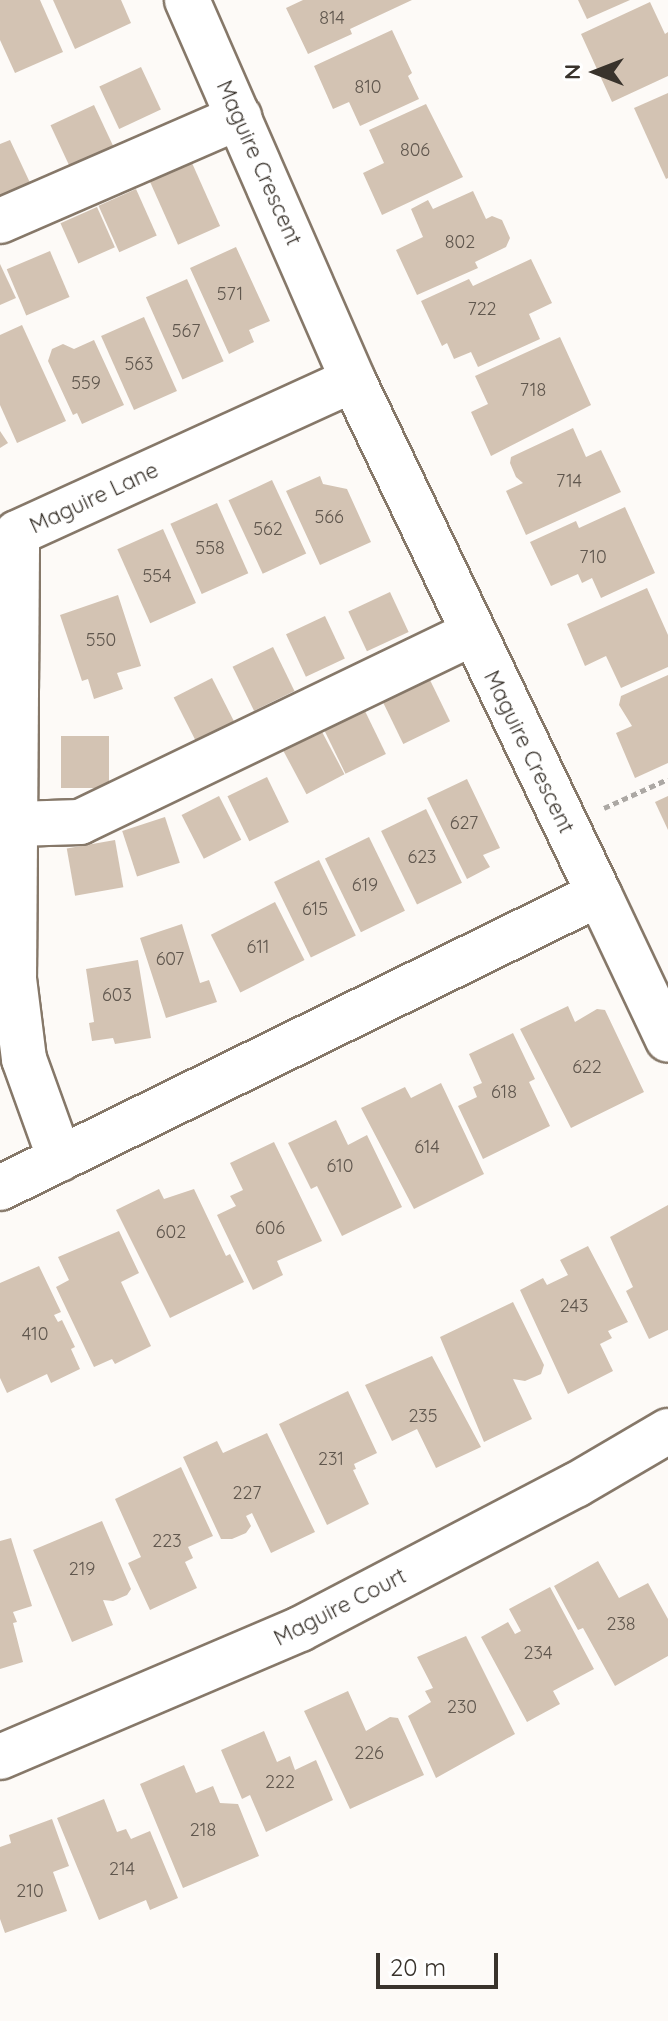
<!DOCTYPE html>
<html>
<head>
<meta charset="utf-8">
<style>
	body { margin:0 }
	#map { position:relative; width:668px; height:2021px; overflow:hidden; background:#fdfaf7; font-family:Quicksand,sans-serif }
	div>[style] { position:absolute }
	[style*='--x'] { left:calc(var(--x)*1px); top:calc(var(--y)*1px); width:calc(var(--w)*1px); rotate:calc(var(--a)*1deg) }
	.building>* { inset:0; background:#d3c3b3; transform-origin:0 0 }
	.path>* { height:5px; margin-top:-2.5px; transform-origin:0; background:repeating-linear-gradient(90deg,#aca8a4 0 6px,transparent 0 10px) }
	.roads { filter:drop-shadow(2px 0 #867869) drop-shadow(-2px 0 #867869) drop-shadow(0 2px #867869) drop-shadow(0 -2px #867869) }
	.minor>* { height:44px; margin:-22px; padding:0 22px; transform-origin:22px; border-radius:22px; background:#fff }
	span { translate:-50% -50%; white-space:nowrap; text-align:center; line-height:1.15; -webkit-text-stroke:8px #fff; paint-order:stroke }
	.number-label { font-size:18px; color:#60574e }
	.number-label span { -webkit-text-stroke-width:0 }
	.street-label { font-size:22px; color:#39332c }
	.north { position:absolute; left:556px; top:32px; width:80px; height:80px; -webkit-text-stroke:6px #fff; paint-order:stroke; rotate:270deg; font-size:22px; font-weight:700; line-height:32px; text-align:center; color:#39332c }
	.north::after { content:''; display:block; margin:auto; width:28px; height:36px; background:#39332c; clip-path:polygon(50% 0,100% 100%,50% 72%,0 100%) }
	.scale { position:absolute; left:376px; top:1953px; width:122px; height:36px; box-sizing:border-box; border:4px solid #39332c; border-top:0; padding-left:10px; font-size:24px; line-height:28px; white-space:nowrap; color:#39332c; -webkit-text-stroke:6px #fff; paint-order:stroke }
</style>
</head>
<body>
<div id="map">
	<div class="building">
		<i style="clip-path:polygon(0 0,40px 0,63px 52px,15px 73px,0 40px)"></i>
		<i style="clip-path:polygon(53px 0,121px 0,131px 23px,75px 49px)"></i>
		<i style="clip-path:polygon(303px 0,412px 0,350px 29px,352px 34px,308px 54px,286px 8px)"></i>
		<i style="clip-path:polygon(578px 0,630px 0,587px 19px)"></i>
		<i style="clip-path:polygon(650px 2px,665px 34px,668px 32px,668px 76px,612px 102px,581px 34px)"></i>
		<i style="clip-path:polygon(392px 30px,412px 73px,408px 76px,419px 99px,360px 126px,349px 102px,333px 109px,314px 66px)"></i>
		<i style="left:141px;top:67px;width:47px;height:46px;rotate:65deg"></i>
		<i style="clip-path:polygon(668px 93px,668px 178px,666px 179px,634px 108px)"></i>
		<i style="clip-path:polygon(426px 104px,463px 177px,382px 215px,363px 173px,384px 163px,369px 130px)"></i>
		<i style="left:94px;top:105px;width:47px;height:48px;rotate:65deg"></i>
		<i style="clip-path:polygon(10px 140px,32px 187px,0 201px,0 144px)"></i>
		<i style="left:192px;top:163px;width:69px;height:46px;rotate:66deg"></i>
		<i style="left:136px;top:189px;width:51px;height:41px;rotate:66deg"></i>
		<i style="clip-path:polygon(473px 191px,486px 219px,492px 216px,502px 220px,510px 238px,506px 247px,475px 262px,478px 268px,417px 295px,396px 250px,423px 237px,411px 209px,428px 200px,433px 209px)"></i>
		<i style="left:97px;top:207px;width:44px;height:40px;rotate:66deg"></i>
		<i style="clip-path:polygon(236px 247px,270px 321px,249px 330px,254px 342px,229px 354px,190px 268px)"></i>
		<i style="left:50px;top:251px;width:50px;height:47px;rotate:67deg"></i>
		<i style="clip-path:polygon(531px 259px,552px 303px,529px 314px,540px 339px,478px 367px,471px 352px,454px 359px,447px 343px,442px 346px,421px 301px,469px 279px,473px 286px)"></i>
		<i style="clip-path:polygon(0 264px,16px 298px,0 305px)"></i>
		<i style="left:187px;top:279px;width:90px;height:45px;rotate:66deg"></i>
		<i style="left:144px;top:317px;width:81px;height:47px;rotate:66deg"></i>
		<i style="clip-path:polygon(22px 325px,66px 421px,17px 443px,0 405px,0 335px)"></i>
		<i style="clip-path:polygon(560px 337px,591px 405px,491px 456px,471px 412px,488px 404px,475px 376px)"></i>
		<i style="clip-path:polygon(94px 340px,124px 405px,82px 424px,77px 413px,73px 415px,48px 361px,52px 349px,63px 344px,74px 349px)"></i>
		<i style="clip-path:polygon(573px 428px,586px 457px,601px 450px,621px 492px,526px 535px,506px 491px,523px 483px,516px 477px,510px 463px,511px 457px)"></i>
		<i style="clip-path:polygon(0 431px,8px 443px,0 448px)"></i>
		<i style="clip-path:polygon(320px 476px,323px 484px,347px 489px,371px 542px,320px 565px,286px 491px)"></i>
		<i style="left:272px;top:480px;width:81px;height:48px;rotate:65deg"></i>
		<i style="left:217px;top:503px;width:77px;height:51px;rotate:66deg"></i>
		<i style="clip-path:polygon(625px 507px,655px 573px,601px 598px,592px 578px,582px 583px,578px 574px,551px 586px,530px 542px,576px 521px,579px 528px)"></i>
		<i style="left:163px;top:529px;width:81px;height:50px;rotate:66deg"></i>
		<i style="clip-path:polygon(647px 588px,668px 635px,668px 667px,621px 688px,606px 656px,585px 666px,567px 624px)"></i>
		<i style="left:390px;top:592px;width:44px;height:46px;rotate:65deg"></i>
		<i style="clip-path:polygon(118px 595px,141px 666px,117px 673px,123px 689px,94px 699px,88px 679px,82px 681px,60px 615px)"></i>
		<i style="left:325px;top:616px;width:47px;height:43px;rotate:65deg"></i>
		<i style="left:273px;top:647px;width:49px;height:45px;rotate:64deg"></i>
		<i style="clip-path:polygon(668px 675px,668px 763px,635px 778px,616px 733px,632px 726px,619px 705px,621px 696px)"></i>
		<i style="left:212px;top:678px;width:49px;height:43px;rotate:63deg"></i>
		<i style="left:429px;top:678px;width:48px;height:52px;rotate:64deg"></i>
		<i style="left:364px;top:709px;width:50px;height:45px;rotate:64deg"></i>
		<i style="left:321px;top:730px;width:50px;height:43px;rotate:62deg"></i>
		<i style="left:61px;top:736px;width:48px;height:52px"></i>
		<i style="left:267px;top:777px;width:50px;height:44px;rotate:64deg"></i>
		<i style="clip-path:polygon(467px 779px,500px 848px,483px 855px,490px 867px,467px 879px,427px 798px)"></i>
		<i style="left:219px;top:796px;width:49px;height:42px;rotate:63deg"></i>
		<i style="clip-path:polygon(668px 796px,668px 830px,655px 802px)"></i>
		<i style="left:426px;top:809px;width:82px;height:50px;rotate:64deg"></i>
		<i style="left:165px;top:817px;width:48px;height:45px;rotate:72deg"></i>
		<i style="left:369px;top:837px;width:82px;height:49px;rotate:64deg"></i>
		<i style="left:115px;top:840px;width:48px;height:49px;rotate:80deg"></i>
		<i style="left:319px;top:860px;width:84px;height:50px;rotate:64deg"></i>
		<i style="left:275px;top:902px;width:65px;height:72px;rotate:63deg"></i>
		<i style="clip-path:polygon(182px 924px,200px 983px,209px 980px,217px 1002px,166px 1018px,140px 938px)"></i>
		<i style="clip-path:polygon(138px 960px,151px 1038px,115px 1044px,113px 1038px,92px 1041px,89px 1023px,94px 1022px,86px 969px)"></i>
		<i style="clip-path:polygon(568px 1006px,575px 1022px,597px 1009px,605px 1010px,644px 1092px,571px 1128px,520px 1029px)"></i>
		<i style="clip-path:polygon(513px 1033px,535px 1079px,529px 1082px,550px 1126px,483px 1159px,458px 1106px,477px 1097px,473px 1087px,482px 1083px,469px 1054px)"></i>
		<i style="clip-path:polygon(441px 1083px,484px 1174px,414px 1209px,361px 1108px,405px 1087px,411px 1098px)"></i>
		<i style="clip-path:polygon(336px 1120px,348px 1145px,367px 1135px,402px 1207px,342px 1236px,317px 1186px,311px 1189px,288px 1143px)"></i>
		<i style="clip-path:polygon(274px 1142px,322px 1241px,277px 1261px,283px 1275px,253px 1290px,217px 1215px,236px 1206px,230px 1196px,243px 1190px,230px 1163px)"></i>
		<i style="clip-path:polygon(159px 1189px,164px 1199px,194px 1189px,226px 1256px,230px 1254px,244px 1282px,170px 1318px,116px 1210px)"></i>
		<i style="clip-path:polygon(668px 1205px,668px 1330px,649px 1339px,626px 1291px,633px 1287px,610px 1237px)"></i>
		<i style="clip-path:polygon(119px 1231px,139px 1273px,121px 1282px,151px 1346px,115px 1364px,112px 1359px,94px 1367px,56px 1287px,69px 1280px,58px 1257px)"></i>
		<i style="clip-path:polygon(588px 1246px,628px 1322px,608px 1331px,612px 1338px,600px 1344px,613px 1371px,568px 1394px,520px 1290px,543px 1278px,547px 1285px,568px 1275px,560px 1260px)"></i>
		<i style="clip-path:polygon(39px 1266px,61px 1312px,54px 1315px,58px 1322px,62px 1320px,75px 1347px,71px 1349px,80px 1369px,51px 1383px,47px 1374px,7px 1393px,0 1378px,0 1283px)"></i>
		<i style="clip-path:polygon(513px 1302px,544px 1365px,541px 1374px,525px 1381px,513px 1379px,532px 1419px,484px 1442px,440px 1337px)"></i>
		<i style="clip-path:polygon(432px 1356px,481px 1447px,436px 1468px,417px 1429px,392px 1441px,365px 1385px)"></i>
		<i style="clip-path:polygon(348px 1391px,377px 1453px,354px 1464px,356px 1469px,353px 1470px,369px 1504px,327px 1525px,279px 1424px)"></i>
		<i style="clip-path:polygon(267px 1433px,315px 1532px,271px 1553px,252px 1513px,246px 1516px,251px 1526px,246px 1533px,232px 1539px,221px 1539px,183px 1457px,217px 1441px,223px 1453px)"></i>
		<i style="clip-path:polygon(181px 1467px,213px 1536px,188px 1547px,193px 1558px,185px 1562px,197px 1588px,150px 1610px,128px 1563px,141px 1557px,115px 1499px)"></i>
		<i style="clip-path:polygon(102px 1521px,131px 1589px,127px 1595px,113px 1601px,103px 1600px,113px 1625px,72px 1642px,33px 1550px)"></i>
		<i style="clip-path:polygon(11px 1538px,32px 1606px,13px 1612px,17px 1622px,13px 1623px,23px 1662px,0 1669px,0 1541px)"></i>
		<i style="clip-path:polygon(598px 1561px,619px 1598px,648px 1583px,668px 1619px,668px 1656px,615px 1686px,583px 1628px,578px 1630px,554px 1586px)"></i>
		<i style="clip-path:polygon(550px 1587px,594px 1669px,553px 1691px,560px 1704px,527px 1722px,481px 1637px,508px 1622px,515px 1634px,521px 1631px,509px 1609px)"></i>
		<i style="clip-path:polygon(466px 1636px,515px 1734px,436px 1778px,408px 1716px,431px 1702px,425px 1691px,433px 1688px,417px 1657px)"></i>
		<i style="clip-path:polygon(348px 1691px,366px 1731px,390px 1717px,398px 1718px,424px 1775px,350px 1809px,304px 1711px)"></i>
		<i style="clip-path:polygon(264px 1731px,277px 1762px,290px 1756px,295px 1770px,316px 1760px,333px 1800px,266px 1832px,250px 1795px,242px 1799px,221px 1750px)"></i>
		<i style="clip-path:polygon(184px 1765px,196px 1793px,213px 1786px,220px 1803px,238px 1804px,259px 1856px,183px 1888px,140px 1784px)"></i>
		<i style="clip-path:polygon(104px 1799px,117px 1832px,126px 1829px,131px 1839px,150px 1831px,178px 1898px,150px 1910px,146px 1900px,99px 1920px,57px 1818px)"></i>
		<i style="clip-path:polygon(52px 1819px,69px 1866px,53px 1872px,67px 1911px,5px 1933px,0 1919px,0 1847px,11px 1843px,9px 1835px)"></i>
	</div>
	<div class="path">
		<i style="--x:604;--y:808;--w:70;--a:-24.4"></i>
	</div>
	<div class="roads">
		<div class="minor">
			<i style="--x:0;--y:221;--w:261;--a:-23.5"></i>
			<i style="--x:16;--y:824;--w:64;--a:-1.8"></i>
			<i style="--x:80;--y:822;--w:435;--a:-25.7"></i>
			<i style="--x:599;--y:894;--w:161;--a:64.7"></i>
			<i style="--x:60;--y:1159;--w:106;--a:-109.8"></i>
			<i style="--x:24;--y:1059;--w:81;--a:-97.1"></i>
			<i style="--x:14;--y:979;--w:446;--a:-89.6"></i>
			<i style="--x:17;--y:533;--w:369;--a:-24.5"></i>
			<i style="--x:0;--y:1188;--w:667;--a:-26.14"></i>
			<i style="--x:599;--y:894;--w:570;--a:-115.58"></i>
			<i style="--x:353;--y:380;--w:415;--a:-113.6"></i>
			<i style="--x:0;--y:1757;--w:326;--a:-23.1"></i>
			<i style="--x:300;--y:1629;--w:311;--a:-27.6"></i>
			<i style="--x:576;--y:1485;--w:107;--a:-30.4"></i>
		</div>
	</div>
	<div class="number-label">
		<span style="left:332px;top:18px">814</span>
		<span style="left:368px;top:87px">810</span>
		<span style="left:415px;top:150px">806</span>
		<span style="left:460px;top:242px">802</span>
		<span style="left:230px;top:294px">571</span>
		<span style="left:482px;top:309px">722</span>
		<span style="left:186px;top:331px">567</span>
		<span style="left:139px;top:364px">563</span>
		<span style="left:86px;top:383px">559</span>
		<span style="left:533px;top:390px">718</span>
		<span style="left:569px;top:481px">714</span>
		<span style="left:329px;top:517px">566</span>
		<span style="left:268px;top:529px">562</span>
		<span style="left:210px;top:548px">558</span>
		<span style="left:593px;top:557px">710</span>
		<span style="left:157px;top:576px">554</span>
		<span style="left:101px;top:640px">550</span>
		<span style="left:464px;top:823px">627</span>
		<span style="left:422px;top:857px">623</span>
		<span style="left:365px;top:885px">619</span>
		<span style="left:315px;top:909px">615</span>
		<span style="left:258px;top:947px">611</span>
		<span style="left:170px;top:959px">607</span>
		<span style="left:117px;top:995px">603</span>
		<span style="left:587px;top:1067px">622</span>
		<span style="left:504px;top:1092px">618</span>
		<span style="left:427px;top:1147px">614</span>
		<span style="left:340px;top:1166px">610</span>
		<span style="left:270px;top:1228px">606</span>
		<span style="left:171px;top:1232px">602</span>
		<span style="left:574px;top:1306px">243</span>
		<span style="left:35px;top:1334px">410</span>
		<span style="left:423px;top:1416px">235</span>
		<span style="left:331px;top:1459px">231</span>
		<span style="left:247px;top:1493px">227</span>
		<span style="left:167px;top:1541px">223</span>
		<span style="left:82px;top:1569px">219</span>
		<span style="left:621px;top:1624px">238</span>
		<span style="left:538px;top:1653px">234</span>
		<span style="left:462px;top:1707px">230</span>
		<span style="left:369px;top:1753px">226</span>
		<span style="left:280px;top:1782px">222</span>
		<span style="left:203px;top:1830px">218</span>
		<span style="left:122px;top:1869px">214</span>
		<span style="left:30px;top:1891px">210</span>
	</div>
	<div class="street-label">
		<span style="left:259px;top:163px;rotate:66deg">Maguire Crescent</span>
		<span style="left:94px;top:498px;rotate:-25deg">Maguire Lane</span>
		<span style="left:529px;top:752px;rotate:64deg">Maguire Crescent</span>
		<span style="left:340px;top:1607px;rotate:-27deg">Maguire Court</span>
	</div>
	<div class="north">N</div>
	<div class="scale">20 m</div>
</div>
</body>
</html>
